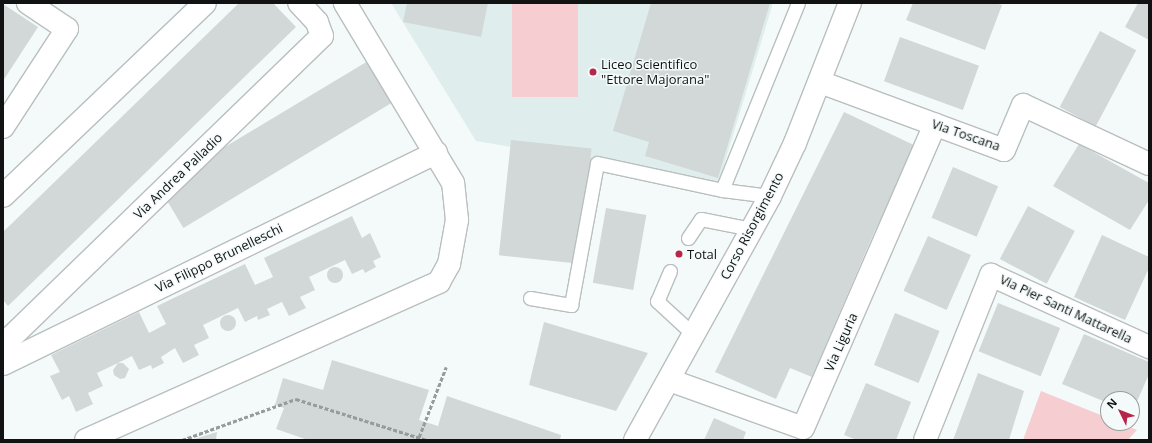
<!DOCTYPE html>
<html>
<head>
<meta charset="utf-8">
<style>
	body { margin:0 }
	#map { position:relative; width:1152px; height:443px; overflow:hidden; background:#f4fafa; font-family:"Open Sans",sans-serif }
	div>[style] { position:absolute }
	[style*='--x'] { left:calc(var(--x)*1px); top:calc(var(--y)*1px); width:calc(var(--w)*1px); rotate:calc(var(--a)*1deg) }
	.built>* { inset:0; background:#dfeeed }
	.green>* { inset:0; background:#f6cdd0; transform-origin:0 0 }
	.building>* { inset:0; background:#d1d8d7; transform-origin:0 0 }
	.round { border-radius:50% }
	.path>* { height:2.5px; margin-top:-1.25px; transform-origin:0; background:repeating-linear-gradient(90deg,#969b9b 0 4px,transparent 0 6px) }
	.roads { filter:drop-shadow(1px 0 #b9bfbf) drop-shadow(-1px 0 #b9bfbf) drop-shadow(0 1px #b9bfbf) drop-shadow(0 -1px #b9bfbf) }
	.lane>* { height:13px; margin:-6.5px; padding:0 6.5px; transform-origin:6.5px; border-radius:6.5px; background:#fff }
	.street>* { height:22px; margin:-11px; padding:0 11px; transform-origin:11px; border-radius:11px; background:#fff }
	.secondary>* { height:22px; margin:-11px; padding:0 11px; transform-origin:11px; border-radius:11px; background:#fff }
	.dots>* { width:11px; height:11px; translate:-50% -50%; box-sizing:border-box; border:2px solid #f4fafa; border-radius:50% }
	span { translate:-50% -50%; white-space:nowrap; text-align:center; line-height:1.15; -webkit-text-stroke:3px #f4fafa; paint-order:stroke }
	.poi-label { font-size:13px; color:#101312 }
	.left { translate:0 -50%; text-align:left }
	.street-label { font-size:13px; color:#101312 }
	.frame { position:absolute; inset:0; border:4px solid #101312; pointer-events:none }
	.north { position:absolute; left:1100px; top:391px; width:40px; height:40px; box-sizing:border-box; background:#f4fafa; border:1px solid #999e9d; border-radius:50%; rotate:313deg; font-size:11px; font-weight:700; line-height:16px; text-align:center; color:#101312 }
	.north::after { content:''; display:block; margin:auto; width:14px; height:18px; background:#b72649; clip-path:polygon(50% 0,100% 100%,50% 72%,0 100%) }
</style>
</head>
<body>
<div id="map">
	<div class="built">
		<i style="clip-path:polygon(391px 3px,773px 3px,719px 182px,476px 141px)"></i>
	</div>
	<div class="green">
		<i style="left:512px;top:3px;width:66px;height:94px"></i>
		<i style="clip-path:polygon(1041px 391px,1108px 418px,1108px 423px,1120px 423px,1137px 430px,1128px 440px,1023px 440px)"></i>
	</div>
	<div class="building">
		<i style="clip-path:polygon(239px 3px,273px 3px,296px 27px,8px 306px,3px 300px,3px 232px)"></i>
		<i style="clip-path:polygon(407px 3px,488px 3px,481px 37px,403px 22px)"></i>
		<i style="clip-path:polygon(651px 3px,770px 3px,718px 178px,645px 156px,649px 142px,613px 131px)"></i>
		<i style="clip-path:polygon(913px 3px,995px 3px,1002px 5px,985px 50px,906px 20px)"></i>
		<i style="clip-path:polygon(1138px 3px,1149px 3px,1149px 40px,1125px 27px)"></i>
		<i style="clip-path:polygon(3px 4px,38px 27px,3px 81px)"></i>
		<i style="left:1100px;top:31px;width:41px;height:86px;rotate:28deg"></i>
		<i style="left:900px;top:37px;width:84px;height:47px;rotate:20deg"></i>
		<i style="left:373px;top:58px;width:48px;height:250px;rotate:59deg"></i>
		<i style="clip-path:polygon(844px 112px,916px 146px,873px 235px,812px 377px,790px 368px,776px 399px,715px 372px)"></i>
		<i style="left:511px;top:140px;width:81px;height:116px;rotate:6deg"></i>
		<i style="clip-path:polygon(1079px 144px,1149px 183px,1149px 200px,1130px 230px,1053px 186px)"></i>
		<i style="left:953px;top:167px;width:49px;height:55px;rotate:23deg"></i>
		<i style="left:1028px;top:206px;width:53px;height:60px;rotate:28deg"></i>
		<i style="left:606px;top:208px;width:41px;height:76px;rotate:10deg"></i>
		<i style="clip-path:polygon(352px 216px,362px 238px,370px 233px,381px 257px,373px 261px,376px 267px,365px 273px,363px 269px,352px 274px,345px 260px,309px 277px,315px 290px,300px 297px,306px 308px,289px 316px,282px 302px,267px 309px,270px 315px,258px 320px,257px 316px,245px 322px,238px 308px,203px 325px,209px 338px,194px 345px,199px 355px,183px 363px,175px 348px,161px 357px,164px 363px,152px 369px,151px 365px,139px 370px,132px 356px,118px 363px,123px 363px,129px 369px,125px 378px,120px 379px,114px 375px,113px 370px,118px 363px,97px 373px,103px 386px,88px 393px,93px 404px,76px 412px,69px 396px,62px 400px,50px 376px,60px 372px,51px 355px,139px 312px,149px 333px,166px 324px,157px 306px,245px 264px,255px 285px,273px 277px,264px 258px)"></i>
		<i style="clip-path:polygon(1102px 235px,1149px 257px,1149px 268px,1125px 320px,1074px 297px)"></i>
		<i style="left:928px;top:236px;width:47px;height:60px;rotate:24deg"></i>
		<i class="round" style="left:327px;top:267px;width:16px;height:16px"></i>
		<i style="left:998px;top:303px;width:67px;height:52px;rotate:22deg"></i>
		<i style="left:895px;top:313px;width:48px;height:56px;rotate:22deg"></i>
		<i class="round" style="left:220px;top:315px;width:16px;height:16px"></i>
		<i style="clip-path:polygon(544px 322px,648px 353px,616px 411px,529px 385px)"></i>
		<i style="clip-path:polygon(1084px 334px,1149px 362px,1149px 374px,1132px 413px,1132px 399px,1108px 399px,1108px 403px,1062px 384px)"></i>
		<i style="clip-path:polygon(332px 360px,429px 390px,419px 420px,438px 426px,447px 396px,561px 435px,560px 440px,308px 440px,276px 429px,284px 408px,275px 405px,283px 378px,323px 390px)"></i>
		<i style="clip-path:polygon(978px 373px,1024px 391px,1009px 440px,953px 440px)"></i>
		<i style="clip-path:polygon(866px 383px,911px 402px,896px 440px,857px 440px,844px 435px)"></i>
		<i style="clip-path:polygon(714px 418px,746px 432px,743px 440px,704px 440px)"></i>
		<i style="clip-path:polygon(217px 432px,216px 440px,191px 440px)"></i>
	</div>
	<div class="path">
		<i style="--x:419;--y:437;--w:75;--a:-68.9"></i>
		<i style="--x:182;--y:440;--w:121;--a:-19.8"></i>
		<i style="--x:296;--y:399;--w:137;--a:17.4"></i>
	</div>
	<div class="roads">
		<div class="lane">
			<i style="--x:770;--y:196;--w:48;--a:-172.9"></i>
			<i style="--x:722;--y:190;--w:202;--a:-67.9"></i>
			<i style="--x:688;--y:238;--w:23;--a:-56"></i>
			<i style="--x:701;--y:219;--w:52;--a:11.1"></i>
			<i style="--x:670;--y:271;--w:33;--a:113"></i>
			<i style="--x:657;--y:301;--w:50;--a:42.6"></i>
			<i style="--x:530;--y:298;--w:42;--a:9.7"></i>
			<i style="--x:571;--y:305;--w:144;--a:-79.6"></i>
			<i style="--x:597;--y:163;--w:128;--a:12.2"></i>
		</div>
		<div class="street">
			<i style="--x:820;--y:82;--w:196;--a:20.3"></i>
			<i style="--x:1004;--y:150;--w:49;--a:-67.1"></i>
			<i style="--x:1023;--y:105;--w:139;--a:25.1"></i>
			<i style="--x:3;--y:127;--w:117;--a:-56.9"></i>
			<i style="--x:67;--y:29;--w:47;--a:-146.3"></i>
			<i style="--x:3;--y:196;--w:279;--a:-43.7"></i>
			<i style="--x:3;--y:345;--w:444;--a:-44.1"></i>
			<i style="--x:322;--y:36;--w:15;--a:-110"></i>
			<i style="--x:317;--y:22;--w:26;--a:-133"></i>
			<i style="--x:3;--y:364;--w:482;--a:-26"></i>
			<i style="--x:669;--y:380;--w:142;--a:19.7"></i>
			<i style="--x:803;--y:428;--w:331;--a:-66.5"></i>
			<i style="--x:86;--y:440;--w:387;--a:-24.1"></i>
			<i style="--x:439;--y:282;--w:21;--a:-61"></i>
			<i style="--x:449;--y:264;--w:45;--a:-79.7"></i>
			<i style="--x:457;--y:220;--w:37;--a:-96"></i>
			<i style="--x:453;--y:183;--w:210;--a:-121"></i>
			<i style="--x:925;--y:440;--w:178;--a:-68.2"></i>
			<i style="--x:991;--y:275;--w:174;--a:24.5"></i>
		</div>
		<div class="secondary">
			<i style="--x:635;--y:440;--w:279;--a:-61"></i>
			<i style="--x:770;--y:196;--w:59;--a:-64.7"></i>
			<i style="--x:795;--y:143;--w:150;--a:-68.6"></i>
		</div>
	</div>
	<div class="dots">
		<i style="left:593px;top:72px;background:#b72649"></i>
		<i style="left:679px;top:254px;background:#b72649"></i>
	</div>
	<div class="poi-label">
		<span class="left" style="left:601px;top:72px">Liceo Scientifico<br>"Ettore Majorana"</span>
		<span class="left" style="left:687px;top:254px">Total</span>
	</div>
	<div class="street-label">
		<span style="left:966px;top:135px;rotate:19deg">Via Toscana</span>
		<span style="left:178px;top:176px;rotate:-44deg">Via Andrea Palladio</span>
		<span style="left:752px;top:226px;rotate:-62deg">Corso Risorgimento</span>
		<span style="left:219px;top:258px;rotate:-26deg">Via Filippo Brunelleschi</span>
		<span style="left:1066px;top:309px;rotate:25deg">Via Pier Santi Mattarella</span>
		<span style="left:841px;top:342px;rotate:-66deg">Via Liguria</span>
	</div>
	<div class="frame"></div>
	<div class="north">N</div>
</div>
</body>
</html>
